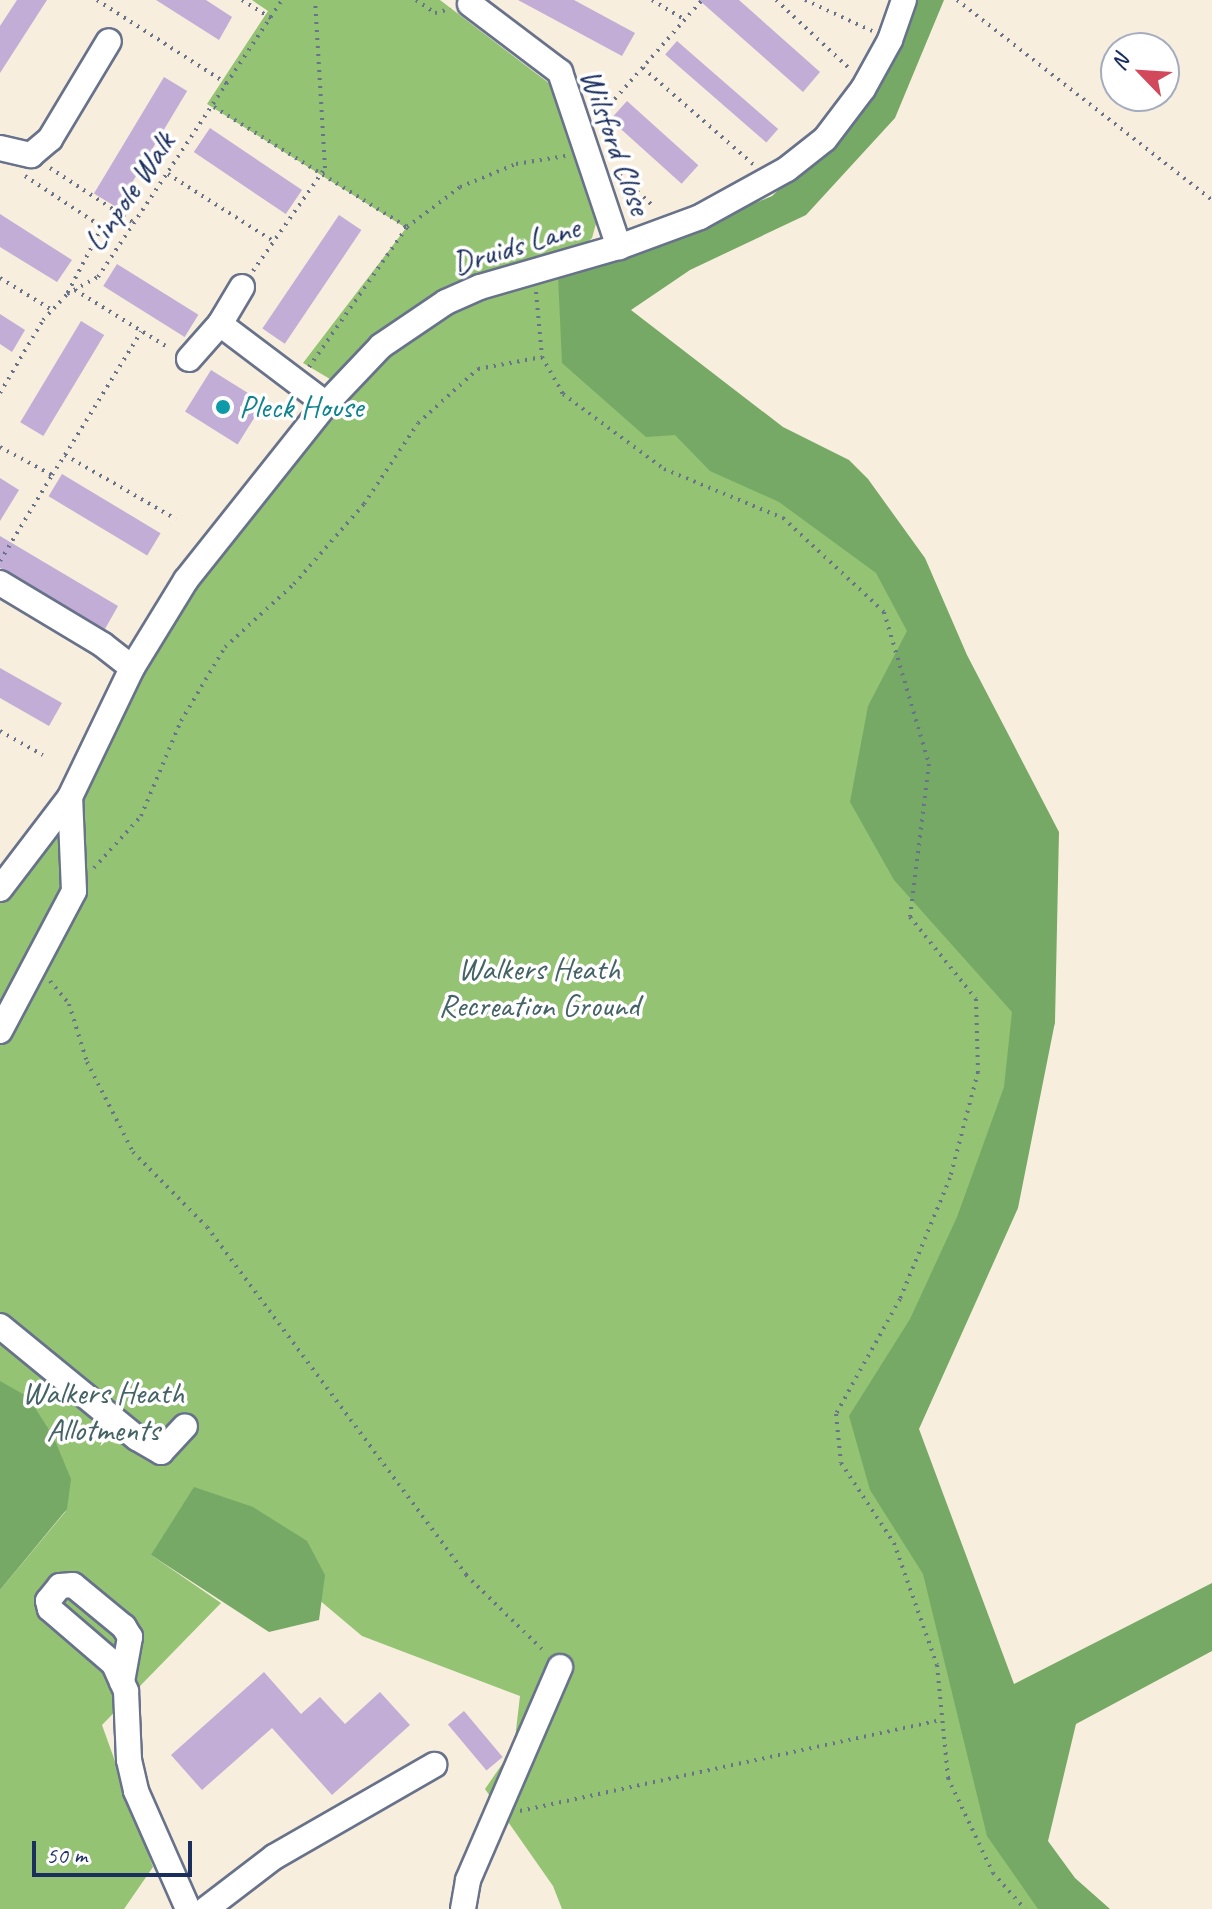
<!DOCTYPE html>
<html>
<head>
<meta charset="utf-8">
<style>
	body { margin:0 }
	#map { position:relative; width:1212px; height:1909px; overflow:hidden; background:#f8eede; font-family:Caveat,sans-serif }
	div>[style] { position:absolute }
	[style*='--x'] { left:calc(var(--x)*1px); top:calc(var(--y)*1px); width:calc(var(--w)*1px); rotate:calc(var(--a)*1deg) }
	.green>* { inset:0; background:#93c373 }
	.forest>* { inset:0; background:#76a965 }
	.building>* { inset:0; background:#c1add5; transform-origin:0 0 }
	.path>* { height:4px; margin-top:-2px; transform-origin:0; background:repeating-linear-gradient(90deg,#68728b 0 2px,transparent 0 8px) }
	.roads { filter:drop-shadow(2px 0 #68728b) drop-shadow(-2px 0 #68728b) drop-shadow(0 2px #68728b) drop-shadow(0 -2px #68728b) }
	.minor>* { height:24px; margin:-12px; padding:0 12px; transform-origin:12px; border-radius:12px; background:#fff }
	.dots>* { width:22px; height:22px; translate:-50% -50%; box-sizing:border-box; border:4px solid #fff; border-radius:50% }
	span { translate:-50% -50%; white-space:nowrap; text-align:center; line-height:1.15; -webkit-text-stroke:7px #fff; paint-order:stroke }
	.street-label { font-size:32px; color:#1b2f5e }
	.culture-label { font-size:32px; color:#0d838f }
	.left { translate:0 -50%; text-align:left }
	.park-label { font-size:32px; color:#456365 }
	.north { position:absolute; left:1100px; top:32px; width:80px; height:80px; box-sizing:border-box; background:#fff; border:2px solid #a4acbf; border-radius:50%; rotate:295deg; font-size:22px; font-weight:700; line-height:32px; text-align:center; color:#1b2f5e }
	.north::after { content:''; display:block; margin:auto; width:28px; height:36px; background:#d1495b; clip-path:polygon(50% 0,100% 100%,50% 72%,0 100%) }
	.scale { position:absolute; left:32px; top:1841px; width:160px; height:36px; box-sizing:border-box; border:4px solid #1b2f5e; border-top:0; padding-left:10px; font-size:24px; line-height:28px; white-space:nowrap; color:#1b2f5e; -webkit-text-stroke:6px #fff; paint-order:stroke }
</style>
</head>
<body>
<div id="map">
	<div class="green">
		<i style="clip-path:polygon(252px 0,440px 0,554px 87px,599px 213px,592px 238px,580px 249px,447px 286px,330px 379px,303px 363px,406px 228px,207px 104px,268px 11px)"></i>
		<i style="clip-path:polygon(558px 276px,620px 400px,868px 479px,1055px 1023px,897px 1428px,1031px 1811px,1075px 1909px,562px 1909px,553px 1886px,485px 1789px,514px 1747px,520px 1696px,362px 1636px,267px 1556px,151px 1555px,221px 1603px,102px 1725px,153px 1867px,124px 1909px,0 1909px,0 1590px,66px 1511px,0 1541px,0 899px,170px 620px,334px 406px,394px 348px,461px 303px)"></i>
	</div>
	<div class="forest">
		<i style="clip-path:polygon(914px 0,944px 0,895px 118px,806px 215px,690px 270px,631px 310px,783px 427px,849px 460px,868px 479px,925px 558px,967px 655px,1059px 832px,1055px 1022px,1018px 1208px,919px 1429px,1014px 1684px,1212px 1583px,1212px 1651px,1076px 1724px,1048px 1841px,1075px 1878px,1110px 1909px,1038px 1909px,987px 1836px,923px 1574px,870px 1490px,849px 1416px,910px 1319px,957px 1217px,1004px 1087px,1012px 1012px,894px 880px,850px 802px,868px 706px,907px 631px,876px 573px,779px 502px,710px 471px,675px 435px,646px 437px,562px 363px,558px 276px,617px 261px,772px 196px,851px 122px)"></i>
		<i style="clip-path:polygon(0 1381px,28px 1397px,53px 1436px,71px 1479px,67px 1509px,0 1590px)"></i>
		<i style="clip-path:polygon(194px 1487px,253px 1507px,307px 1541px,325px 1575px,319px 1620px,269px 1632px,151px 1555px)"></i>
	</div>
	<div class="building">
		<i style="clip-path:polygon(17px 0,47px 0,0 73px,0 26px)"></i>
		<i style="clip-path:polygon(156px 0,206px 0,232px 17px,219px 40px)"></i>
		<i style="clip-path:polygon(518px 0,574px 0,635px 33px,622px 56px)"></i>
		<i style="clip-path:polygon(699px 0,739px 0,820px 72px,803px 92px)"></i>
		<i style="left:677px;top:41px;width:134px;height:18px;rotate:41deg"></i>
		<i style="left:164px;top:77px;width:27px;height:136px;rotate:31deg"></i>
		<i style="left:627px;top:101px;width:96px;height:25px;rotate:42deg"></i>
		<i style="left:210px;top:128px;width:111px;height:29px;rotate:34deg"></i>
		<i style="clip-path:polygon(0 214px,72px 260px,57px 282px,0 247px)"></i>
		<i style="left:339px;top:215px;width:27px;height:137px;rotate:34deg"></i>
		<i style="left:117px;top:264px;width:96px;height:26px;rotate:32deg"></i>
		<i style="clip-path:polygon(0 314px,25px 330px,12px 352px,0 344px)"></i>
		<i style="left:81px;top:321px;width:27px;height:118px;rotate:31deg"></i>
		<i style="left:211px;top:370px;width:62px;height:49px;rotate:32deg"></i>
		<i style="left:62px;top:474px;width:115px;height:26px;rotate:31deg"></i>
		<i style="clip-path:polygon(0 478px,19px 490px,0 521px)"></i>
		<i style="clip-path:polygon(0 536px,118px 606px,105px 629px,0 568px)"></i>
		<i style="clip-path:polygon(0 668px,62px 703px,49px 726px,0 698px)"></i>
		<i style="clip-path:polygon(264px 1672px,301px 1714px,320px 1697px,345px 1724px,380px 1692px,410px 1725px,332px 1795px,272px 1728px,202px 1790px,171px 1755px)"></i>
		<i style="left:464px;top:1711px;width:60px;height:21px;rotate:50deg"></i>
	</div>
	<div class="path">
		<i style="--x:97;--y:0;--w:157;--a:32.8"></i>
		<i style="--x:242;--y:0;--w:36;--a:32"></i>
		<i style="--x:416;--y:0;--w:23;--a:34"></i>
		<i style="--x:435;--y:13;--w:16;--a:-15"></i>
		<i style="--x:652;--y:0;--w:37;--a:31"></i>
		<i style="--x:776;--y:0;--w:100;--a:43"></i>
		<i style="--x:805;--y:0;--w:74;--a:24.8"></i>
		<i style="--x:957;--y:0;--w:324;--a:38.1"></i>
		<i style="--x:643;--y:68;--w:147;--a:41.1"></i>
		<i style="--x:214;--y:107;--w:227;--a:31.9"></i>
		<i style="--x:599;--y:117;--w:156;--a:-48.6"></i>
		<i style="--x:50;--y:168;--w:100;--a:33.2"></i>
		<i style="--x:168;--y:174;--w:125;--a:32.5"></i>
		<i style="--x:620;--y:175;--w:45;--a:43.2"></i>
		<i style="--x:25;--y:176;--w:92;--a:33.5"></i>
		<i style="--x:102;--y:227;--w:76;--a:117.6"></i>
		<i style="--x:253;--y:271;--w:126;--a:-55"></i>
		<i style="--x:325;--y:168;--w:168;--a:-93.4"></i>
		<i style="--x:0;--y:278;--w:61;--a:31.6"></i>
		<i style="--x:75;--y:290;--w:110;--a:31.7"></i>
		<i style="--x:536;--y:292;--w:65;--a:84.7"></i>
		<i style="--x:542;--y:357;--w:43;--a:60.4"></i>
		<i style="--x:563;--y:394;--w:126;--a:36.6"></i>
		<i style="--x:664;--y:469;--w:129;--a:22.4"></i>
		<i style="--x:783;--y:518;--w:138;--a:42.9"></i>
		<i style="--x:884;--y:612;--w:159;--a:73.5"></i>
		<i style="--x:929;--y:764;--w:154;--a:97.1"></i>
		<i style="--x:910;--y:917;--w:105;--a:51.2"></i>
		<i style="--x:976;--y:999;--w:73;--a:88.4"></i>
		<i style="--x:978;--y:1072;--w:110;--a:104.8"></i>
		<i style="--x:950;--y:1178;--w:131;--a:112.5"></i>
		<i style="--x:900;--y:1299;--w:132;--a:119.1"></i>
		<i style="--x:836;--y:1414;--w:49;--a:84.2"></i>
		<i style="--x:841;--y:1463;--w:96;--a:56.5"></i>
		<i style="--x:894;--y:1543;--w:129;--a:70.6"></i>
		<i style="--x:937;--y:1665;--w:114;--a:84.4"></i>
		<i style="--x:948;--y:1778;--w:105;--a:64.7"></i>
		<i style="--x:993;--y:1873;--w:48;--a:48.4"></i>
		<i style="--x:309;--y:367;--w:171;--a:-55"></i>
		<i style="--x:407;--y:227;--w:66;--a:-37"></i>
		<i style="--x:460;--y:187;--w:61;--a:-22.3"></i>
		<i style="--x:516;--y:164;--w:50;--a:-9.3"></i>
		<i style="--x:0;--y:393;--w:85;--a:-59.5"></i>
		<i style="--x:43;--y:320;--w:35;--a:-47"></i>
		<i style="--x:67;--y:294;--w:35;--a:-29"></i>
		<i style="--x:98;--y:277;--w:333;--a:-56.4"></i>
		<i style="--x:0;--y:447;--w:59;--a:28.3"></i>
		<i style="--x:52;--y:475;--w:24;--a:-57"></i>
		<i style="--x:65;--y:455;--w:128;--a:30"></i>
		<i style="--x:65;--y:455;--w:145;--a:-58.3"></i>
		<i style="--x:0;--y:561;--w:100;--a:-58.8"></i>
		<i style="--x:0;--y:731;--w:49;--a:29.2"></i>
		<i style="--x:94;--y:868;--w:70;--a:-47.9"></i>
		<i style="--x:141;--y:816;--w:103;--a:-67.2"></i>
		<i style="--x:181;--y:721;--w:86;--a:-59.3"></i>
		<i style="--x:225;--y:647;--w:93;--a:-42.4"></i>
		<i style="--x:294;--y:584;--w:106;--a:-48.8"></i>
		<i style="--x:364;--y:504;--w:97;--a:-56.3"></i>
		<i style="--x:418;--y:423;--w:81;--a:-42"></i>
		<i style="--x:478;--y:369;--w:65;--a:-10.6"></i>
		<i style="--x:50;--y:981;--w:30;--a:50"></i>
		<i style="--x:69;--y:1004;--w:61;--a:72.8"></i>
		<i style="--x:87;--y:1062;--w:101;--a:62.9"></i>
		<i style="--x:133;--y:1152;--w:105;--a:45.4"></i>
		<i style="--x:207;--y:1227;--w:434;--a:53.3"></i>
		<i style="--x:466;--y:1575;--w:109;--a:44.3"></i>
		<i style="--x:520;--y:1811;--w:430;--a:-12.2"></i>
	</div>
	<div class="roads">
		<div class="minor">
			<i style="--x:470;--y:4;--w:113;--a:37.1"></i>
			<i style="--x:560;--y:72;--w:185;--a:71.4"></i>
			<i style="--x:0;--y:148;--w:32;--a:13"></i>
			<i style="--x:31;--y:155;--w:25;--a:-40"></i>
			<i style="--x:50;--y:139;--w:114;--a:-59"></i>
			<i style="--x:220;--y:324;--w:133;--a:37"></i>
			<i style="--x:189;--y:359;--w:47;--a:-48.5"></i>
			<i style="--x:220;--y:324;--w:43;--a:-59.3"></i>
			<i style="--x:0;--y:583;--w:120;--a:31"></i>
			<i style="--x:103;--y:645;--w:37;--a:38"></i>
			<i style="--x:0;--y:889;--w:116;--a:-52.7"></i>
			<i style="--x:70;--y:797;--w:143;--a:-64.3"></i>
			<i style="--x:132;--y:668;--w:103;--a:-58.5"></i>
			<i style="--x:186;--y:580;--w:225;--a:-51.5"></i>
			<i style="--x:326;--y:404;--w:80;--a:-46.5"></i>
			<i style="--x:381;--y:346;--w:78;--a:-34.1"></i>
			<i style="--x:446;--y:302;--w:37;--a:-24"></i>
			<i style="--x:480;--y:287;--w:145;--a:-16.1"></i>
			<i style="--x:619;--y:247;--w:86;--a:-20.3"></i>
			<i style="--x:700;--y:217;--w:99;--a:-28.9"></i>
			<i style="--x:787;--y:169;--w:48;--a:-38.3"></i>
			<i style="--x:825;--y:139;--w:63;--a:-52.8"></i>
			<i style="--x:863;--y:89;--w:56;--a:-61.1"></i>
			<i style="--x:890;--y:40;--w:42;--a:-70.7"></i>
			<i style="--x:0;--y:1031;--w:158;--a:-62.1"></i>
			<i style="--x:74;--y:891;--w:94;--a:-92.4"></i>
			<i style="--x:0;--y:1326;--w:177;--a:39.3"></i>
			<i style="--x:137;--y:1438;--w:28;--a:30"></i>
			<i style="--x:161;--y:1452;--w:35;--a:-47"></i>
			<i style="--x:122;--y:1682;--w:46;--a:-79.9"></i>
			<i style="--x:130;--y:1637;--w:12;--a:-121"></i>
			<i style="--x:124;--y:1627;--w:66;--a:-140.5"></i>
			<i style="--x:73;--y:1585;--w:13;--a:176"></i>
			<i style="--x:60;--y:1586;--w:19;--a:129"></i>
			<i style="--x:48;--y:1601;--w:8;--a:76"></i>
			<i style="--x:50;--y:1609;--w:84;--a:40.7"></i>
			<i style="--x:114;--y:1664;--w:30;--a:66"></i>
			<i style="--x:126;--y:1691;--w:69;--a:87.5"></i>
			<i style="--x:129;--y:1760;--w:32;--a:77"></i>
			<i style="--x:136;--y:1791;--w:129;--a:66.2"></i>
			<i style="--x:206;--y:1909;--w:86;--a:-37.4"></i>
			<i style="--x:274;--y:1857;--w:185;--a:-29.9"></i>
			<i style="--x:463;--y:1909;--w:29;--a:-80"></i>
			<i style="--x:468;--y:1880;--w:232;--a:-66.6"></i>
		</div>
	</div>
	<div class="dots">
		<i style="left:223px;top:407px;background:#0f9aa8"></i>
	</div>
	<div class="street-label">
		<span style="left:615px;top:142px;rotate:70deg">Wilsford Close</span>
		<span style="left:130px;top:192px;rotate:-56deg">Linpole Walk</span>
		<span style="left:516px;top:246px;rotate:-17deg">Druids Lane</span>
	</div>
	<div class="culture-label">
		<span class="left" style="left:239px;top:407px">Pleck House</span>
	</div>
	<div class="park-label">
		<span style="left:539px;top:988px">Walkers Heath<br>Recreation Ground</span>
		<span style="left:103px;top:1412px">Walkers Heath<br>Allotments</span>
	</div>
	<div class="north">N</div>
	<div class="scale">50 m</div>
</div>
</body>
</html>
